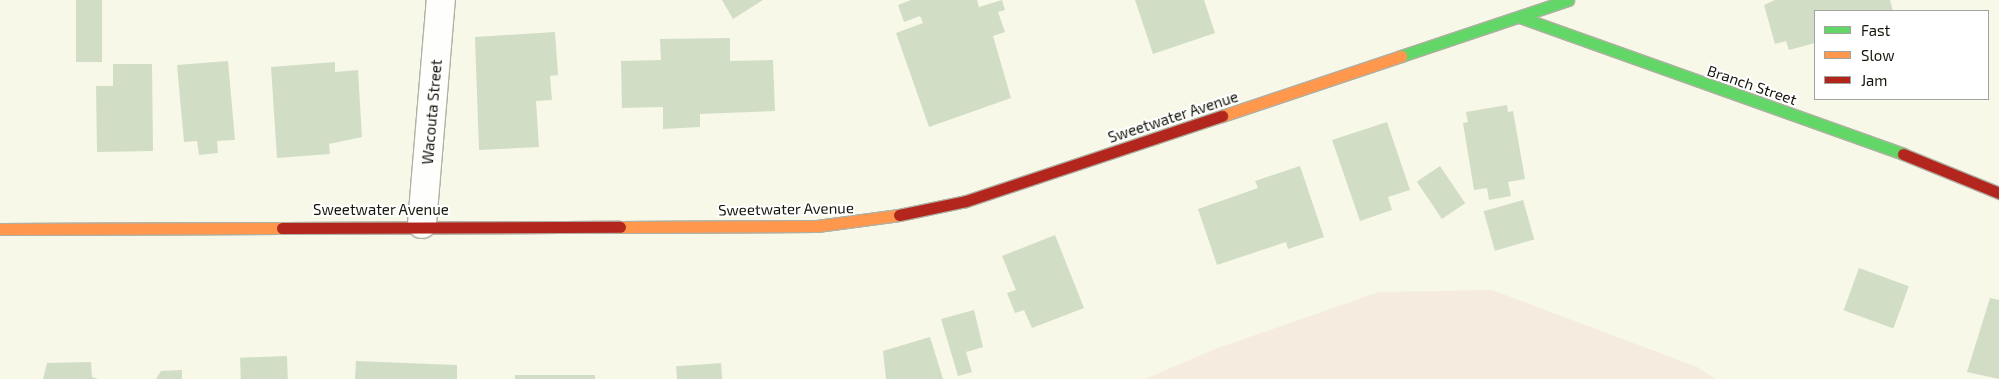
<!DOCTYPE html>
<html>
<head>
<meta charset="utf-8">
<style>
	body { margin:0 }
	#map { position:relative; width:1999px; height:379px; overflow:hidden; background:#f7f8e8; font-family:"Exo 2",sans-serif }
	div>[style] { position:absolute }
	[style*='--x'] { left:calc(var(--x)*1px); top:calc(var(--y)*1px); width:calc(var(--w)*1px); rotate:calc(var(--a)*1deg) }
	.green>* { inset:0; background:#f5ebdf }
	.building>* { inset:0; background:#d2ddc6; transform-origin:0 0 }
	.roads { filter:drop-shadow(1px 0 #b0b0a4) drop-shadow(-1px 0 #b0b0a4) drop-shadow(0 1px #b0b0a4) drop-shadow(0 -1px #b0b0a4) }
	.street>* { height:28px; margin:-14px; padding:0 14px; transform-origin:14px; border-radius:14px; background:#fefefc }
	.fast>* { height:11px; margin:-5.5px; padding:0 5.5px; transform-origin:5.5px; border-radius:5.5px; background:#63d668 }
	.slow>* { height:11px; margin:-5.5px; padding:0 5.5px; transform-origin:5.5px; border-radius:5.5px; background:#ff974d }
	.jam>* { height:11px; margin:-5.5px; padding:0 5.5px; transform-origin:5.5px; border-radius:5.5px; background:#b3261e }
	span { translate:-50% -50%; white-space:nowrap; text-align:center; line-height:1.15; -webkit-text-stroke:4px #fff; paint-order:stroke }
	.street-label { font-size:15px; color:#16160c }
	.legend { position:absolute; left:1814px; top:10px; width:175px; height:90px; box-sizing:border-box; background:#fff; border:1px solid #a2a29e; margin:0; padding:6px 9px; list-style:none; font-size:15px; color:#16160c }
	.legend li { display:flex; align-items:center; gap:10px; height:25px }
	.legend b { width:25px; border:1px solid #a2a29e }
</style>
</head>
<body>
<div id="map">
	<div class="green">
		<i style="clip-path:polygon(1492px 290px,1697px 367px,1716px 379px,1145px 379px,1215px 349px,1379px 292px)"></i>
	</div>
	<div class="building">
		<i style="left:76px;top:0;width:26px;height:62px"></i>
		<i style="clip-path:polygon(722px 0,763px 0,733px 19px)"></i>
		<i style="clip-path:polygon(911px 0,977px 0,979px 7px,1002px 0,1005px 10px,998px 12px,1005px 32px,993px 36px,1011px 98px,929px 127px,896px 33px,923px 23px,920px 16px,904px 22px,898px 5px)"></i>
		<i style="clip-path:polygon(1135px 0,1204px 0,1215px 33px,1153px 54px)"></i>
		<i style="clip-path:polygon(1775px 0,1890px 0,1893px 11px,1815px 11px,1815px 43px,1789px 50px,1786px 41px,1775px 44px,1764px 5px)"></i>
		<i style="clip-path:polygon(555px 32px,558px 75px,550px 76px,552px 100px,536px 101px,539px 147px,479px 150px,475px 37px)"></i>
		<i style="clip-path:polygon(730px 38px,730px 61px,773px 60px,775px 111px,700px 114px,700px 127px,663px 129px,663px 107px,622px 108px,621px 61px,661px 60px,660px 39px)"></i>
		<i style="clip-path:polygon(228px 61px,235px 140px,217px 141px,218px 153px,199px 155px,197px 141px,184px 142px,177px 65px)"></i>
		<i style="clip-path:polygon(335px 62px,335px 72px,358px 70px,362px 137px,329px 144px,330px 154px,277px 158px,271px 67px)"></i>
		<i style="clip-path:polygon(113px 64px,152px 64px,153px 151px,97px 152px,96px 86px,113px 86px)"></i>
		<i style="clip-path:polygon(1507px 105px,1508px 112px,1513px 111px,1525px 179px,1508px 182px,1511px 196px,1489px 200px,1487px 188px,1474px 190px,1463px 123px,1468px 122px,1466px 112px)"></i>
		<i style="clip-path:polygon(1387px 122px,1410px 190px,1388px 197px,1392px 210px,1360px 221px,1332px 140px)"></i>
		<i style="clip-path:polygon(1300px 166px,1324px 237px,1288px 249px,1286px 242px,1217px 265px,1198px 209px,1258px 188px,1255px 181px)"></i>
		<i style="left:1440px;top:166px;width:45px;height:28px;rotate:56deg"></i>
		<i style="left:1523px;top:200px;width:41px;height:41px;rotate:74deg"></i>
		<i style="clip-path:polygon(1055px 235px,1084px 308px,1032px 328px,1024px 310px,1015px 313px,1007px 293px,1016px 290px,1002px 256px)"></i>
		<i style="left:1859px;top:268px;width:53px;height:45px;rotate:20deg"></i>
		<i style="clip-path:polygon(1990px 298px,1999px 300px,1999px 379px,1967px 372px)"></i>
		<i style="clip-path:polygon(974px 310px,983px 347px,966px 352px,972px 372px,958px 376px,941px 319px)"></i>
		<i style="clip-path:polygon(930px 337px,943px 379px,886px 379px,883px 351px)"></i>
		<i style="left:287px;top:356px;width:23px;height:47px;rotate:88deg"></i>
		<i style="clip-path:polygon(356px 361px,457px 365px,457px 379px,355px 379px)"></i>
		<i style="clip-path:polygon(91px 362px,92px 377px,98px 379px,43px 379px,47px 363px)"></i>
		<i style="left:721px;top:363px;width:16px;height:45px;rotate:86deg"></i>
		<i style="clip-path:polygon(182px 370px,182px 379px,156px 379px,161px 371px)"></i>
		<i style="left:515px;top:375px;width:80px;height:4px"></i>
	</div>
	<div class="roads">
		<div class="street">
			<i style="--x:422;--y:224;--w:225;--a:-85.2"></i>
		</div>
		<div class="fast">
			<i style="--x:1522;--y:18;--w:405;--a:19.6"></i>
			<i style="--x:1401;--y:56;--w:176;--a:-18.5"></i>
		</div>
		<div class="slow">
			<i style="--x:1222;--y:116;--w:189;--a:-18.5"></i>
			<i style="--x:620;--y:227;--w:197;--a:-0.3"></i>
			<i style="--x:817;--y:226;--w:83;--a:-7.6"></i>
			<i style="--x:0;--y:229;--w:282;--a:-0.2"></i>
		</div>
		<div class="jam">
			<i style="--x:1903;--y:154;--w:104;--a:22.1"></i>
			<i style="--x:899;--y:215;--w:68;--a:-11.8"></i>
			<i style="--x:966;--y:201;--w:270;--a:-18.4"></i>
			<i style="--x:282;--y:228;--w:338;--a:-0.2"></i>
		</div>
	</div>
	<div class="street-label">
		<span style="left:1752px;top:85px;rotate:19deg">Branch Street</span>
		<span style="left:432px;top:112px;rotate:-85deg">Wacouta Street</span>
		<span style="left:1173px;top:117px;rotate:-18deg">Sweetwater Avenue</span>
		<span style="left:786px;top:209px;rotate:-1deg">Sweetwater Avenue</span>
		<span style="left:381px;top:210px">Sweetwater Avenue</span>
	</div>
	<ul class="legend">
	<li><b style="height:6px;background:#63d668"></b>Fast</li>
	<li><b style="height:6px;background:#ff974d"></b>Slow</li>
	<li><b style="height:6px;background:#b3261e"></b>Jam</li>
	</ul>
</div>
</body>
</html>
